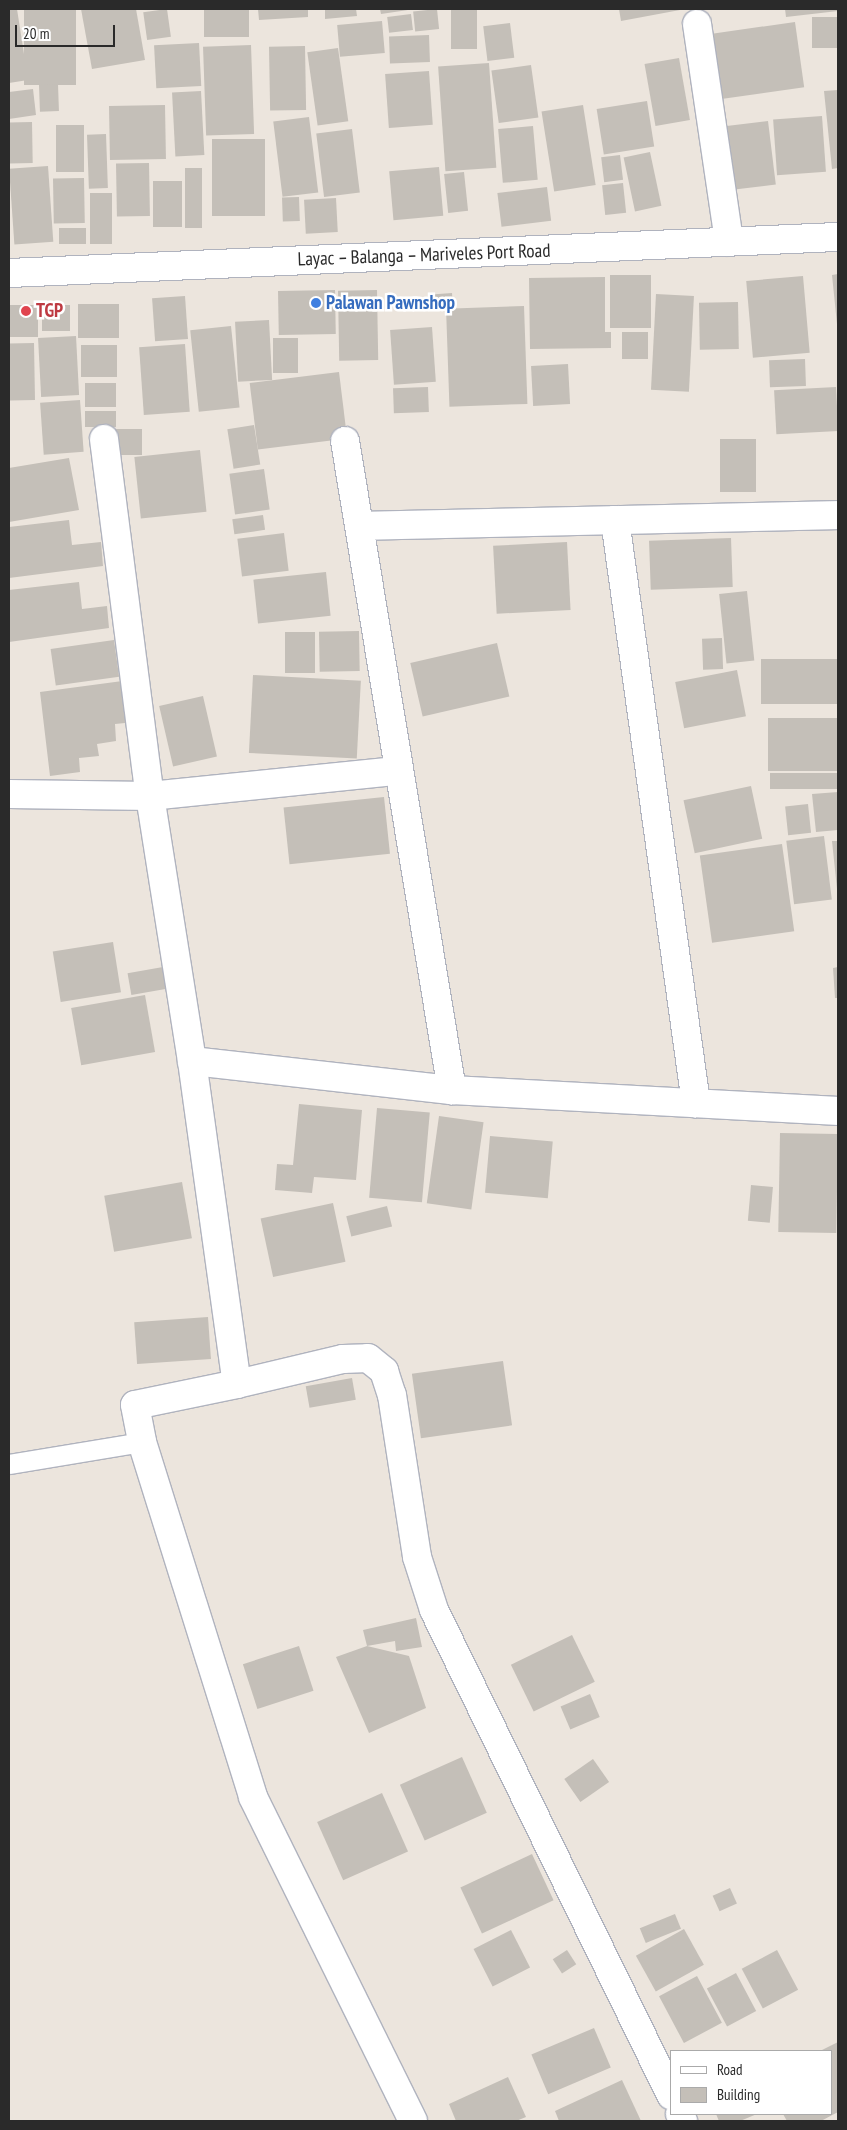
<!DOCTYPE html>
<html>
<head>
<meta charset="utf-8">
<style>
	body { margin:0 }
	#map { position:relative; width:847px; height:2130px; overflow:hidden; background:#ece5dd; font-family:"PT Sans Narrow",sans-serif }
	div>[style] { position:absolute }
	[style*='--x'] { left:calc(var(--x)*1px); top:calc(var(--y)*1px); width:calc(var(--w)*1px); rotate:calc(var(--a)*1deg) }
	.building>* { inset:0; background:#c4bfb8; transform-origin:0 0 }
	.roads { filter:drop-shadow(1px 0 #b0b3be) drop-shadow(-1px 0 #b0b3be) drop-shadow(0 1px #b0b3be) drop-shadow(0 -1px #b0b3be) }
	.service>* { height:19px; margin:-9.5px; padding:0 9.5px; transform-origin:9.5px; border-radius:9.5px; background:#fff }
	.minor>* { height:28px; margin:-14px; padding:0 14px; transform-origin:14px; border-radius:14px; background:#fff }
	.secondary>* { height:28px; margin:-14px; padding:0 14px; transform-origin:14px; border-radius:14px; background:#fff }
	.dots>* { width:14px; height:14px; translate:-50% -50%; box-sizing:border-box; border:2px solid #fff; border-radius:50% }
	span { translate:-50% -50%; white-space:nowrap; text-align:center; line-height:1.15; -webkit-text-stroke:5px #fff; paint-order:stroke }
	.street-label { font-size:19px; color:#2a2a2a }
	.shop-label { font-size:19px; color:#366cbe; font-weight:700 }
	.left { translate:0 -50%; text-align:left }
	.health-label { font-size:19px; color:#be3a42; font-weight:700 }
	.frame { position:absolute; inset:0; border:10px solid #2a2a2a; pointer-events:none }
	.legend { position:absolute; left:670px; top:2050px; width:162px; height:65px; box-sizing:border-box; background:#fff; border:1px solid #aaa; margin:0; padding:6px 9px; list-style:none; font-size:15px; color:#2a2a2a }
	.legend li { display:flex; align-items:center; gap:10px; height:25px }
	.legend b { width:25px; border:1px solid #aaa }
	.scale { position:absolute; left:15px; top:25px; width:100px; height:22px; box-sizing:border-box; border:2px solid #2a2a2a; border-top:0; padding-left:6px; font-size:15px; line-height:18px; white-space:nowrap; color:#2a2a2a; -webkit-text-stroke:4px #fff; paint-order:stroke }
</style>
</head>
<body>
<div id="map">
	<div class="building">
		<i style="clip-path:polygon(9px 9px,17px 9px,28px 80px,9px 83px)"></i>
		<i style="left:24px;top:9px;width:52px;height:76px"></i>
		<i style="clip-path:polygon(81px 9px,136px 9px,145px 60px,92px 69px)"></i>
		<i style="left:167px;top:9px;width:28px;height:24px;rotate:82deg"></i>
		<i style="left:204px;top:9px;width:45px;height:28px"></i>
		<i style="clip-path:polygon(258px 9px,308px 9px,308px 17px,259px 20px)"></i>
		<i style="clip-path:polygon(325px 9px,356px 9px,357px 16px,325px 19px)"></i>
		<i style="clip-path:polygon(380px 9px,408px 9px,408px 10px,381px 14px)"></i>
		<i style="left:437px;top:9px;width:20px;height:24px;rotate:84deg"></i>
		<i style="left:451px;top:9px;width:26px;height:40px"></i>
		<i style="clip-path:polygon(619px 9px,680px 9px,680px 10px,621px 21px)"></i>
		<i style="clip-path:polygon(785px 9px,838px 9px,838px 11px,786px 17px)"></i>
		<i style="left:411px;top:14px;width:16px;height:24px;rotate:83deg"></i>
		<i style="left:838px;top:17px;width:31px;height:26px;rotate:90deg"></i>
		<i style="left:382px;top:21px;width:32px;height:45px;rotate:85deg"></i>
		<i style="left:795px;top:22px;width:66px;height:89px;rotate:82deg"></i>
		<i style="left:510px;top:23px;width:35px;height:27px;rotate:83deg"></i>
		<i style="left:429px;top:35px;width:27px;height:40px;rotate:88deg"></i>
		<i style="left:199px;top:43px;width:43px;height:45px;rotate:87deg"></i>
		<i style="left:251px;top:45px;width:89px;height:48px;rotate:88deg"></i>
		<i style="left:305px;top:46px;width:64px;height:36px;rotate:89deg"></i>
		<i style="left:338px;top:48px;width:74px;height:31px;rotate:82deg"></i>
		<i style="left:679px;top:58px;width:63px;height:35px;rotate:80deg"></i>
		<i style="left:489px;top:63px;width:105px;height:51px;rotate:86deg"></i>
		<i style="left:531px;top:65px;width:53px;height:40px;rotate:82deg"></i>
		<i style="left:429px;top:71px;width:54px;height:44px;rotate:86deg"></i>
		<i style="left:58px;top:84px;width:27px;height:19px;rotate:88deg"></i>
		<i style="clip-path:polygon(33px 89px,36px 115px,9px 119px,9px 92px)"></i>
		<i style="clip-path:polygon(838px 90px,838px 168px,832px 169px,824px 91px)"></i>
		<i style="left:201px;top:91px;width:64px;height:29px;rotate:87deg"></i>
		<i style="left:647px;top:101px;width:46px;height:51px;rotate:81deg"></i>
		<i style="left:165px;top:105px;width:54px;height:56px;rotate:89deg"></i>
		<i style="left:583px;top:105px;width:81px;height:42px;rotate:81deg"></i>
		<i style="left:822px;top:116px;width:56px;height:49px;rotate:86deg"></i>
		<i style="left:309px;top:117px;width:76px;height:36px;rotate:83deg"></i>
		<i style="left:768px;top:121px;width:64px;height:50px;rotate:83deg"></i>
		<i style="left:32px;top:122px;width:41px;height:23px;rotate:89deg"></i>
		<i style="left:56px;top:125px;width:28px;height:47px"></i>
		<i style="left:533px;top:126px;width:54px;height:35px;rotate:85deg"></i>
		<i style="left:352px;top:129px;width:64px;height:36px;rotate:83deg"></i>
		<i style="left:106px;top:134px;width:54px;height:19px;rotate:88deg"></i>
		<i style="left:212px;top:139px;width:53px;height:77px"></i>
		<i style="left:650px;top:152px;width:55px;height:27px;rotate:78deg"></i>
		<i style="left:620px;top:155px;width:25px;height:19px;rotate:83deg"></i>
		<i style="left:149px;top:163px;width:53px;height:33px;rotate:89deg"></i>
		<i style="left:48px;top:166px;width:76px;height:39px;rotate:86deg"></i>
		<i style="left:439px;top:167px;width:49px;height:50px;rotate:85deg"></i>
		<i style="left:185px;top:168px;width:17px;height:60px"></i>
		<i style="left:464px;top:172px;width:39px;height:20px;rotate:84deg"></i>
		<i style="left:84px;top:178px;width:45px;height:31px;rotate:89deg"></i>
		<i style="left:153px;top:181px;width:29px;height:46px"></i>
		<i style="left:623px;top:183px;width:30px;height:21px;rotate:84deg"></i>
		<i style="left:547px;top:187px;width:34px;height:50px;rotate:83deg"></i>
		<i style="left:90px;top:193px;width:22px;height:51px"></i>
		<i style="left:299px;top:197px;width:24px;height:17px;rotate:88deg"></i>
		<i style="left:336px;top:198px;width:34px;height:32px;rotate:87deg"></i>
		<i style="left:59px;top:228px;width:27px;height:16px"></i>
		<i style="clip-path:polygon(838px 274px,838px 324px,837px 324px,832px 275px)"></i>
		<i style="left:651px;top:275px;width:53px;height:41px;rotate:90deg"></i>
		<i style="left:803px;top:276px;width:77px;height:57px;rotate:85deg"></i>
		<i style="clip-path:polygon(605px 277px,605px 332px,611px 332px,611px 348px,530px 349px,529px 278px)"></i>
		<i style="left:335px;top:290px;width:44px;height:57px;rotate:89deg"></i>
		<i style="left:377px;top:290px;width:70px;height:39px;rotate:89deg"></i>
		<i style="left:452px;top:293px;width:14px;height:24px;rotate:86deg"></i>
		<i style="left:656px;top:294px;width:38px;height:96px;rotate:3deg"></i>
		<i style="left:185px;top:296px;width:43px;height:33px;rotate:86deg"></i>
		<i style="left:738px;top:302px;width:47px;height:39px;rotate:89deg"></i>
		<i style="left:119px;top:304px;width:34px;height:41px;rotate:90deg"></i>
		<i style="left:38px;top:305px;width:32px;height:29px;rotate:90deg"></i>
		<i style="left:42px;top:305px;width:28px;height:26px"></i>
		<i style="left:524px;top:306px;width:98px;height:78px;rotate:88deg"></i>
		<i style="left:269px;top:320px;width:60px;height:34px;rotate:87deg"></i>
		<i style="left:231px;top:326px;width:82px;height:41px;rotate:84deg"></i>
		<i style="left:432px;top:327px;width:55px;height:42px;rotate:86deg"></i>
		<i style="left:622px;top:332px;width:26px;height:27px"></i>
		<i style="left:76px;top:336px;width:59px;height:38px;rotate:87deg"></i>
		<i style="left:273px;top:338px;width:25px;height:35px"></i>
		<i style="left:34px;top:343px;width:57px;height:25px;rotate:89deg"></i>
		<i style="left:185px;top:344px;width:68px;height:46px;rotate:86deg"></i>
		<i style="left:117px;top:345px;width:32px;height:36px;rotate:90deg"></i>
		<i style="left:805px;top:359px;width:27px;height:36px;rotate:88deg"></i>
		<i style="left:568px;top:364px;width:40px;height:37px;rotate:87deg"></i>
		<i style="left:339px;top:372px;width:67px;height:90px;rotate:83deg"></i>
		<i style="left:85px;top:383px;width:31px;height:24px"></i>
		<i style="left:428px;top:387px;width:25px;height:35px;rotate:88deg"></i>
		<i style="left:836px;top:387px;width:44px;height:62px;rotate:87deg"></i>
		<i style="left:80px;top:400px;width:52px;height:40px;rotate:86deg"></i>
		<i style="left:85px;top:411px;width:31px;height:16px"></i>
		<i style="left:254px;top:425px;width:40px;height:27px;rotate:81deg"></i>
		<i style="left:142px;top:429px;width:26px;height:28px;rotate:90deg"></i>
		<i style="left:756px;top:439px;width:53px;height:36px;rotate:90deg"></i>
		<i style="left:200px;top:450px;width:62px;height:66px;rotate:84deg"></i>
		<i style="clip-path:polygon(69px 458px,79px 510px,9px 522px,9px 468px)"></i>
		<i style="left:264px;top:469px;width:41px;height:35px;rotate:82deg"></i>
		<i style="left:263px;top:515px;width:15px;height:31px;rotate:82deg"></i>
		<i style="clip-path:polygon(69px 520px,72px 545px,101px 542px,103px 566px,9px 578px,9px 527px)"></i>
		<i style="left:284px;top:533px;width:38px;height:47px;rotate:83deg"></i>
		<i style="left:731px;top:538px;width:49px;height:82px;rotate:88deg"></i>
		<i style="left:567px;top:542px;width:68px;height:74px;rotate:87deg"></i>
		<i style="left:326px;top:572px;width:44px;height:73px;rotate:84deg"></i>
		<i style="clip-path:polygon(79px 582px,82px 609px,107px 606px,109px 628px,9px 642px,9px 590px)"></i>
		<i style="left:747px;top:591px;width:70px;height:28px;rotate:84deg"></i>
		<i style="left:359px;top:631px;width:40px;height:40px;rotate:89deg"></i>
		<i style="left:285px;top:632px;width:30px;height:41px"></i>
		<i style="left:722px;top:638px;width:31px;height:20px;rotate:88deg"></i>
		<i style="left:114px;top:640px;width:37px;height:64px;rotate:82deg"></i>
		<i style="left:497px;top:643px;width:55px;height:89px;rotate:77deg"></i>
		<i style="left:838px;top:659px;width:45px;height:77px;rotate:90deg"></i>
		<i style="left:737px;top:670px;width:47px;height:63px;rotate:79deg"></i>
		<i style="left:253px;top:675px;width:108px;height:78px;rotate:3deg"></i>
		<i style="clip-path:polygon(130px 680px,135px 722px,115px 724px,116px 741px,97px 744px,99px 756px,79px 758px,80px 772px,50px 776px,40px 692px)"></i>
		<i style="left:203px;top:696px;width:62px;height:45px;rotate:77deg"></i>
		<i style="left:838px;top:718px;width:53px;height:70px;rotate:90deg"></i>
		<i style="left:838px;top:773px;width:16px;height:68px;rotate:90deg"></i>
		<i style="left:751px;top:786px;width:54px;height:69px;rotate:78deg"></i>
		<i style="clip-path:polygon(838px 792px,838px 830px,816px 832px,812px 794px)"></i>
		<i style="left:384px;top:797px;width:57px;height:101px;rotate:84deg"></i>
		<i style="left:808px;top:804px;width:29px;height:23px;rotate:84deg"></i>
		<i style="left:824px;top:836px;width:64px;height:38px;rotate:83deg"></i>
		<i style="clip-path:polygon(832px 841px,838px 841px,838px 888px,837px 889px)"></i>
		<i style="left:782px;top:844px;width:88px;height:83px;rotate:82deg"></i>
		<i style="left:113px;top:942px;width:51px;height:61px;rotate:81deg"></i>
		<i style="left:163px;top:967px;width:22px;height:36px;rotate:80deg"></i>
		<i style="clip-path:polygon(838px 967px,838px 998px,835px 998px,833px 968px)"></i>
		<i style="left:145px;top:995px;width:58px;height:75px;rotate:80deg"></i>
		<i style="clip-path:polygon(299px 1104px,362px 1110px,356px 1180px,314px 1177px,312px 1193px,275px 1190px,277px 1164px,293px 1165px)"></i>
		<i style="left:377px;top:1108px;width:53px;height:90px;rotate:5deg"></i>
		<i style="left:439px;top:1116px;width:45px;height:88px;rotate:8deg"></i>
		<i style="left:780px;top:1133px;width:58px;height:99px;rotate:1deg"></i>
		<i style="left:490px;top:1136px;width:63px;height:57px;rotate:5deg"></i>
		<i style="left:182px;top:1182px;width:57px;height:79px;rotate:80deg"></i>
		<i style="left:751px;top:1185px;width:22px;height:36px;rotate:5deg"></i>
		<i style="left:333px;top:1203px;width:60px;height:74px;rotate:78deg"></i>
		<i style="left:387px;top:1206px;width:21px;height:42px;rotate:76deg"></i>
		<i style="left:208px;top:1317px;width:42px;height:74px;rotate:86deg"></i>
		<i style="left:503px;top:1361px;width:65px;height:92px;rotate:82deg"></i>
		<i style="left:352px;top:1378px;width:22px;height:47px;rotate:80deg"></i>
		<i style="clip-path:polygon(416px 1618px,422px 1647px,396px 1651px,395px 1641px,367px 1646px,363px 1630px)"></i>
		<i style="left:572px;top:1635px;width:52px;height:68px;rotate:64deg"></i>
		<i style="left:299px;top:1646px;width:47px;height:59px;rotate:72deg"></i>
		<i style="clip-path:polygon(367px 1646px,409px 1656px,426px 1708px,369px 1733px,336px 1657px)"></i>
		<i style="left:590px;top:1694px;width:25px;height:32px;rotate:67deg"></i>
		<i style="left:462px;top:1757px;width:61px;height:68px;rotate:66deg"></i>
		<i style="left:593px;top:1759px;width:28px;height:35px;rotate:55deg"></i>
		<i style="left:382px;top:1793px;width:64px;height:71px;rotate:66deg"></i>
		<i style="left:532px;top:1854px;width:51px;height:79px;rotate:65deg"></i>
		<i style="left:730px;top:1888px;width:17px;height:19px;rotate:66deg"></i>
		<i style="left:675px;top:1914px;width:16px;height:38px;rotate:68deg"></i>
		<i style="left:684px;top:1929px;width:41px;height:55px;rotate:61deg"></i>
		<i style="left:511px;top:1930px;width:42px;height:42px;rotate:63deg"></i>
		<i style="left:567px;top:1950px;width:17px;height:17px;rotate:57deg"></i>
		<i style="left:777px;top:1950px;width:45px;height:40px;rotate:62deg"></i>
		<i style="left:736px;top:1973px;width:43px;height:33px;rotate:62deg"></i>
		<i style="left:697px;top:1976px;width:53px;height:43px;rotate:62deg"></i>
		<i style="left:594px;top:2028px;width:43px;height:68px;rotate:67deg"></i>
		<i style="clip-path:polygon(838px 2042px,838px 2112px,821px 2121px,787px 2121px,783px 2114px,831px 2114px,831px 2051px,820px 2051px)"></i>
		<i style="clip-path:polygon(508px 2077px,526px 2117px,516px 2121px,456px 2121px,449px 2104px)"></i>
		<i style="clip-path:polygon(622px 2080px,641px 2121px,559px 2121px,555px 2111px)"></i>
		<i style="clip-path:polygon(716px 2114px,757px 2114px,740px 2121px,719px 2121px)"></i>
	</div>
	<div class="roads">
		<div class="service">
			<i style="--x:9;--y:1464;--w:135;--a:-9.4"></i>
		</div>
		<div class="minor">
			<i style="--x:697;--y:24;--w:220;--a:81.6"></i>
			<i style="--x:104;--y:439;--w:360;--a:82.7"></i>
			<i style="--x:150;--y:796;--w:268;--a:81"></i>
			<i style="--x:192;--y:1061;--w:326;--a:82.1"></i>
			<i style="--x:237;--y:1384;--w:109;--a:-13.3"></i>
			<i style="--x:343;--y:1359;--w:25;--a:-2"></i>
			<i style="--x:368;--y:1358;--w:21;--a:39"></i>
			<i style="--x:384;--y:1371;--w:25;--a:72"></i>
			<i style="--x:392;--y:1395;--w:164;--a:81.2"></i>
			<i style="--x:417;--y:1557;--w:56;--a:72.2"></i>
			<i style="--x:434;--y:1610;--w:540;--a:63.96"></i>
			<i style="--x:345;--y:441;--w:658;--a:80.64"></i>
			<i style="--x:615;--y:520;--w:589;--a:82.09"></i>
			<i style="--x:360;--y:526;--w:478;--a:-1.3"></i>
			<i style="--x:9;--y:794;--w:141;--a:0.8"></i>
			<i style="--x:150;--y:796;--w:248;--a:-5.8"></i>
			<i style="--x:192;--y:1061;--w:262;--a:6.4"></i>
			<i style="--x:452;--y:1090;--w:387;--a:3.1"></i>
			<i style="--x:237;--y:1384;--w:104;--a:168.4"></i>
			<i style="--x:135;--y:1405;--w:38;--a:79"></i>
			<i style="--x:142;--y:1442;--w:372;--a:72.6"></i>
			<i style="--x:253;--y:1797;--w:361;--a:63.7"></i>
			<i style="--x:680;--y:2114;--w:8;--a:67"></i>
		</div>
		<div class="secondary">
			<i style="--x:9;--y:273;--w:830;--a:-2.49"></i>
		</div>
	</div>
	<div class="dots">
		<i style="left:316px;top:303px;background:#3f7fe0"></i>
		<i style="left:26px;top:311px;background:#e0444e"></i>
	</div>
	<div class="street-label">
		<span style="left:424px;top:255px;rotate:-2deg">Layac – Balanga – Mariveles Port Road</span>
	</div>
	<div class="shop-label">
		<span class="left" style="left:326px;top:303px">Palawan Pawnshop</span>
	</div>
	<div class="health-label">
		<span class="left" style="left:36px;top:311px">TGP</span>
	</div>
	<div class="frame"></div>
	<ul class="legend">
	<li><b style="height:6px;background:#fff"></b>Road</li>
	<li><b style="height:14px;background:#c4bfb8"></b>Building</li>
	</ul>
	<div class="scale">20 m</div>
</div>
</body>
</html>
